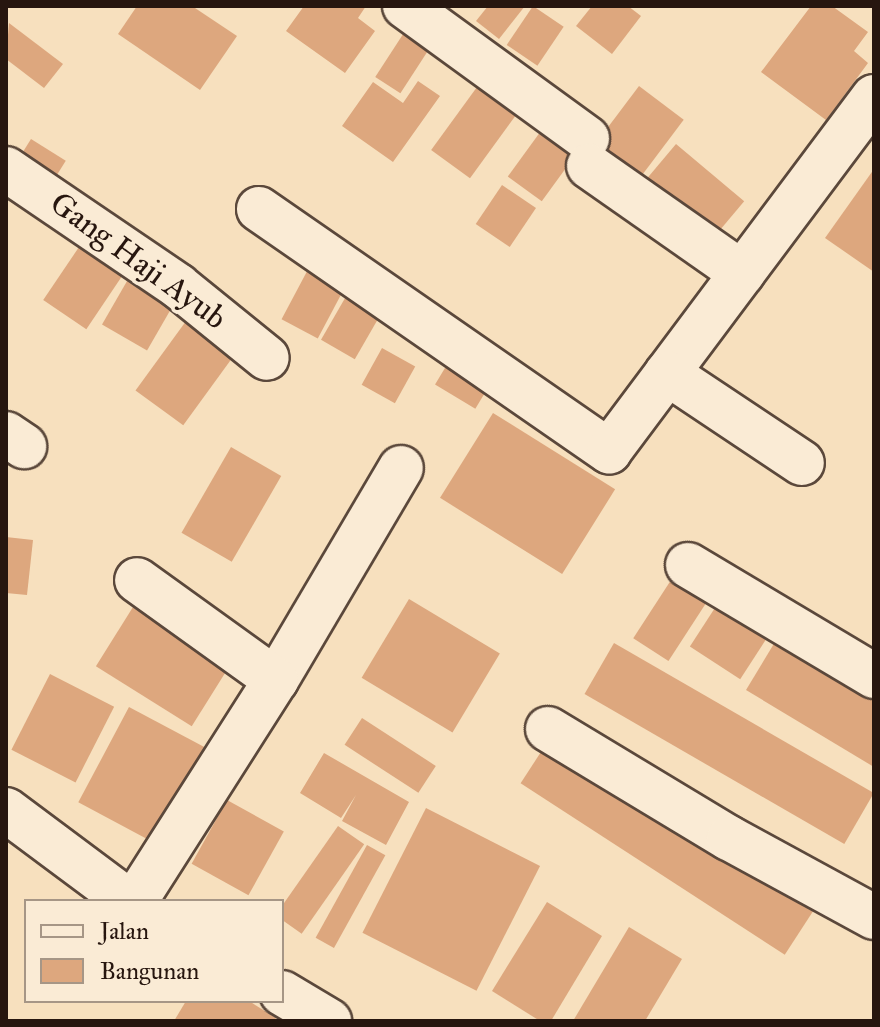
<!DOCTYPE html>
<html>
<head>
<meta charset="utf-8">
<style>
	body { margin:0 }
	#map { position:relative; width:880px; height:1027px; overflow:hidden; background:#f7e0be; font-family:"IM FELL Great Primer",serif }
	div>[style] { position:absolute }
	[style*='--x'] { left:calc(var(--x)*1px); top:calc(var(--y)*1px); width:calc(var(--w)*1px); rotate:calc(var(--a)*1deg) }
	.building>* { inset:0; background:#dda77e; transform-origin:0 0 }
	.roads { filter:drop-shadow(2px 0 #5b483b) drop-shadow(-2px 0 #5b483b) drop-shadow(0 2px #5b483b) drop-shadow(0 -2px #5b483b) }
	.minor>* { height:44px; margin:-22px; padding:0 22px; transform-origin:22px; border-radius:22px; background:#faebd5 }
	span { translate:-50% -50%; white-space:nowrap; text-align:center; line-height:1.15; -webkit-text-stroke:7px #faebd5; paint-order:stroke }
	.street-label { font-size:32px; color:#27160f }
	.frame { position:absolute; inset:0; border:8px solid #27160f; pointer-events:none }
	.legend { position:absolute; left:24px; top:899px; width:260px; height:104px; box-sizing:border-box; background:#faebd5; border:2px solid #a69686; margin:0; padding:10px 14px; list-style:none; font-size:24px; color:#27160f }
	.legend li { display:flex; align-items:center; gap:16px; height:40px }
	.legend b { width:40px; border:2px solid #a69686 }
</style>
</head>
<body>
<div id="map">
	<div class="building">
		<i style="clip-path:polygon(137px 6px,192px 6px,237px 36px,200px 90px,118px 34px)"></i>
		<i style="clip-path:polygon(304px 6px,366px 6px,358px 18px,375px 31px,345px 73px,286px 31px)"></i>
		<i style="clip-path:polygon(488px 6px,525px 6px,499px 39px,476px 21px)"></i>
		<i style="left:533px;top:6px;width:37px;height:47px;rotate:34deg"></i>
		<i style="clip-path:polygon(592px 6px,628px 6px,641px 16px,612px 54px,576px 26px)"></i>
		<i style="clip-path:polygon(811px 6px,832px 6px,868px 32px,854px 51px,868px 63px,826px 120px,761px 72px)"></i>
		<i style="clip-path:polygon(9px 23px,63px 64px,44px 88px,6px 59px)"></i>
		<i style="left:409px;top:25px;width:30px;height:62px;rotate:33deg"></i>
		<i style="clip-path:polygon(418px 81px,440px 96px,393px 162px,342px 126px,373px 82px,403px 103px)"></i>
		<i style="left:639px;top:86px;width:56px;height:91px;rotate:37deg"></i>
		<i style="left:477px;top:87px;width:48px;height:78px;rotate:36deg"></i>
		<i style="left:546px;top:124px;width:42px;height:65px;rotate:36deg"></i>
		<i style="left:31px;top:139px;width:41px;height:25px;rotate:32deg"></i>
		<i style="left:676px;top:144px;width:89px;height:52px;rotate:40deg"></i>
		<i style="clip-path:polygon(874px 169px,874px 272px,825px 238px)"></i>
		<i style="left:502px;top:185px;width:41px;height:47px;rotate:34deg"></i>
		<i style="left:79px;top:247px;width:52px;height:64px;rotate:34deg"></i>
		<i style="left:313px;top:260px;width:41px;height:67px;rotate:28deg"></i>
		<i style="left:134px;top:269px;width:52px;height:64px;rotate:30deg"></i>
		<i style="left:352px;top:286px;width:39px;height:62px;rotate:30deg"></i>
		<i style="left:189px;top:317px;width:59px;height:91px;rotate:36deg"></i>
		<i style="left:382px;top:348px;width:38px;height:42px;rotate:29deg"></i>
		<i style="left:451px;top:358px;width:47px;height:31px;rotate:31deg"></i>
		<i style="left:493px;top:413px;width:144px;height:100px;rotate:32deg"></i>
		<i style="left:231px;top:447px;width:58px;height:99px;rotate:30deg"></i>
		<i style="clip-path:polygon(6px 537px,33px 540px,27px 595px,6px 593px)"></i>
		<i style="left:673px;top:577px;width:42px;height:73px;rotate:33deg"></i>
		<i style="left:722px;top:597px;width:60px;height:59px;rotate:33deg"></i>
		<i style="left:409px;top:599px;width:106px;height:92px;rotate:31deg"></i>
		<i style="left:133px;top:607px;width:113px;height:70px;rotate:32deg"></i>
		<i style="clip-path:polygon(778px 637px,874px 695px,874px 767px,746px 690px)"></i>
		<i style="left:614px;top:643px;width:300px;height:59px;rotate:30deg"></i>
		<i style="left:50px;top:674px;width:72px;height:85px;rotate:27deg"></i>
		<i style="left:129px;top:707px;width:89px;height:108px;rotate:28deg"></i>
		<i style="left:362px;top:718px;width:88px;height:32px;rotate:33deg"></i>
		<i style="left:550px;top:738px;width:315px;height:54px;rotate:33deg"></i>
		<i style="clip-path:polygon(324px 753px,409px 802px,386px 845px,342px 821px,356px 795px,341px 818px,300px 793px)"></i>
		<i style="left:227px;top:800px;width:65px;height:73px;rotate:29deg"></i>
		<i style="left:426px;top:808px;width:128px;height:140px;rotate:27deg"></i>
		<i style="left:338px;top:826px;width:32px;height:109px;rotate:35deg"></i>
		<i style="left:367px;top:845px;width:21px;height:106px;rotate:29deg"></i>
		<i style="clip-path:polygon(547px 902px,602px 936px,551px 1021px,540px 1021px,492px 991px)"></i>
		<i style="clip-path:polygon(629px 927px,682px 959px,645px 1021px,573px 1021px)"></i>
		<i style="clip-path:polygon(186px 1001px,249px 1001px,276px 1018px,274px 1021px,174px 1021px)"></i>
	</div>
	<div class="roads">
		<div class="minor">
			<i style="--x:405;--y:6;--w:225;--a:36"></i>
			<i style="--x:589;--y:166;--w:187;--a:35"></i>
			<i style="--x:6;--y:169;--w:208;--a:34.2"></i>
			<i style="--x:178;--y:286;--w:114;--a:39"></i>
			<i style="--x:259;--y:209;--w:426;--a:34.7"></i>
			<i style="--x:609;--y:451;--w:442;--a:-53.2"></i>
			<i style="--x:667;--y:373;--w:162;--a:33.7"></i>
			<i style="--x:6;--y:434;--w:22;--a:34"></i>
			<i style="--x:688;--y:565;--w:217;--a:30.8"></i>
			<i style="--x:276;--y:680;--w:246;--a:-59.5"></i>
			<i style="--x:548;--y:729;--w:211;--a:31.1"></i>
			<i style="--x:729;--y:838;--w:165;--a:28.6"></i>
			<i style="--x:6;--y:810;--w:152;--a:36.7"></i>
			<i style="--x:135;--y:901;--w:262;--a:-57.5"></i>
			<i style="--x:276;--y:680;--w:171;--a:-144.3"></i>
			<i style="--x:282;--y:993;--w:55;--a:30.8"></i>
		</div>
	</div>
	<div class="street-label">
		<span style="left:138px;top:261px;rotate:36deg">Gang Haji Ayub</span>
	</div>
	<div class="frame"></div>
	<ul class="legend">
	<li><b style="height:10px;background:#faebd5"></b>Jalan</li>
	<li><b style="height:22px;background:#dda77e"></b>Bangunan</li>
	</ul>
</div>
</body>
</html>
